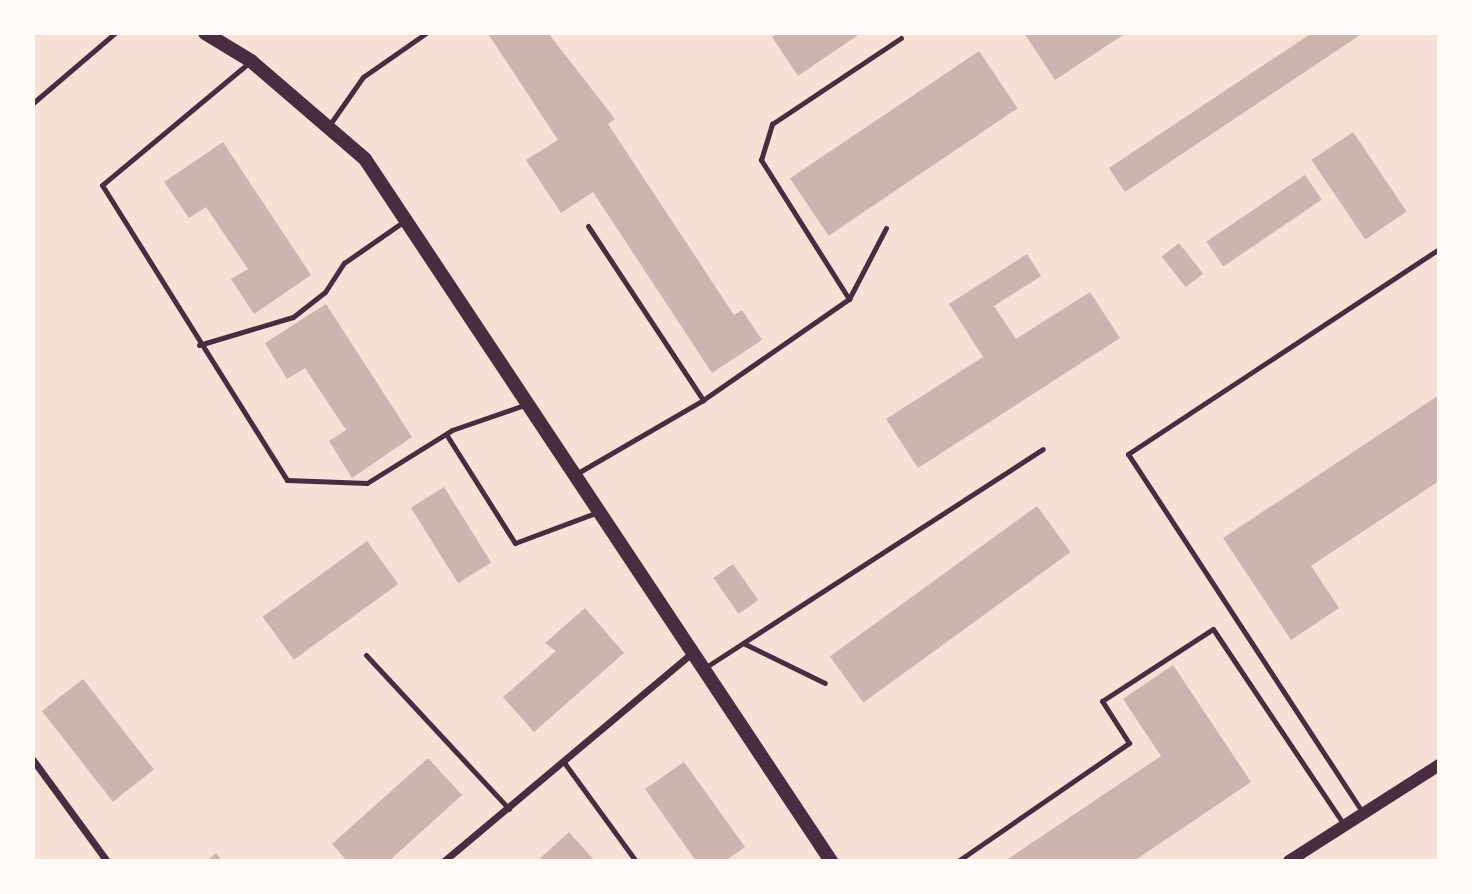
<!DOCTYPE html>
<html>
<head>
<meta charset="utf-8">
<style>
	body { margin:0 }
	#map { position:relative; width:1472px; height:894px; overflow:hidden; background:#f7e1d7; font-family:Spectral,serif }
	div>[style] { position:absolute }
	[style*='--x'] { left:calc(var(--x)*1px); top:calc(var(--y)*1px); width:calc(var(--w)*1px); rotate:calc(var(--a)*1deg) }
	.building>* { inset:0; background:#ccb4b1; transform-origin:0 0 }
	.service>* { height:5px; margin:-2.5px; padding:0 2.5px; transform-origin:2.5px; border-radius:2.5px; background:#4a2c40 }
	.minor>* { height:7px; margin:-3.5px; padding:0 3.5px; transform-origin:3.5px; border-radius:3.5px; background:#4a2c40 }
	.tertiary>* { height:12px; margin:-6px; padding:0 6px; transform-origin:6px; border-radius:6px; background:#4a2c40 }
	.secondary>* { height:14px; margin:-7px; padding:0 7px; transform-origin:7px; border-radius:7px; background:#4a2c40 }
	span { translate:-50% -50%; white-space:nowrap; text-align:center; line-height:1.15; -webkit-text-stroke:6px #fffaf5; paint-order:stroke }
	.frame { position:absolute; inset:0; border:35px solid #fffaf5; pointer-events:none }
</style>
</head>
<body>
<div id="map">
	<div class="building">
		<i style="clip-path:polygon(548px 33px,615px 119px,608px 124px,734px 315px,742px 310px,762px 340px,712px 373px,593px 192px,561px 213px,526px 160px,558px 140px,489px 35px)"></i>
		<i style="clip-path:polygon(777px 33px,861px 33px,798px 76px,772px 37px)"></i>
		<i style="clip-path:polygon(1024px 33px,1126px 33px,1055px 80px)"></i>
		<i style="clip-path:polygon(1312px 33px,1363px 33px,1125px 192px,1109px 168px)"></i>
		<i style="left:979px;top:51px;width:69px;height:228px;rotate:56deg"></i>
		<i style="left:1353px;top:132px;width:96px;height:50px;rotate:56deg"></i>
		<i style="clip-path:polygon(223px 142px,311px 275px,254px 314px,231px 279px,248px 269px,206px 207px,189px 218px,164px 182px)"></i>
		<i style="left:1305px;top:175px;width:30px;height:119px;rotate:56deg"></i>
		<i style="left:1179px;top:243px;width:39px;height:22px;rotate:52deg"></i>
		<i style="clip-path:polygon(1027px 254px,1041px 276px,994px 306px,1016px 339px,1090px 292px,1120px 338px,918px 468px,886px 419px,983px 357px,949px 304px)"></i>
		<i style="clip-path:polygon(326px 304px,412px 437px,352px 478px,329px 441px,346px 430px,305px 368px,287px 379px,265px 343px)"></i>
		<i style="clip-path:polygon(1439px 395px,1439px 481px,1311px 566px,1339px 608px,1291px 640px,1223px 538px)"></i>
		<i style="left:444px;top:487px;width:89px;height:39px;rotate:58deg"></i>
		<i style="left:1037px;top:506px;width:57px;height:256px;rotate:54deg"></i>
		<i style="left:367px;top:541px;width:53px;height:129px;rotate:54deg"></i>
		<i style="left:733px;top:564px;width:44px;height:24px;rotate:55deg"></i>
		<i style="clip-path:polygon(585px 608px,624px 653px,534px 732px,503px 697px,556px 651px,545px 643px)"></i>
		<i style="clip-path:polygon(1173px 665px,1251px 782px,1134px 861px,1005px 861px,1161px 756px,1123px 699px)"></i>
		<i style="left:83px;top:679px;width:115px;height:52px;rotate:52deg"></i>
		<i style="clip-path:polygon(428px 758px,462px 795px,389px 861px,347px 861px,332px 844px)"></i>
		<i style="clip-path:polygon(684px 762px,745px 847px,725px 861px,696px 861px,645px 789px)"></i>
		<i style="clip-path:polygon(569px 832px,595px 861px,537px 861px)"></i>
		<i style="clip-path:polygon(216px 853px,222px 861px,207px 861px)"></i>
	</div>
	<div class="service">
		<i style="--x:251;--y:61;--w:194;--a:140.2"></i>
		<i style="--x:102;--y:185;--w:348;--a:57.9"></i>
		<i style="--x:287;--y:480;--w:80;--a:2.1"></i>
		<i style="--x:367;--y:483;--w:100;--a:-31.9"></i>
		<i style="--x:452;--y:430;--w:79;--a:-19.1"></i>
		<i style="--x:33;--y:103;--w:108;--a:-40.5"></i>
		<i style="--x:328;--y:127;--w:61;--a:-55"></i>
		<i style="--x:363;--y:77;--w:77;--a:-34.9"></i>
		<i style="--x:588;--y:226;--w:209;--a:56.5"></i>
		<i style="--x:849;--y:299;--w:165;--a:-122.3"></i>
		<i style="--x:761;--y:160;--w:38;--a:-73"></i>
		<i style="--x:772;--y:124;--w:155;--a:-33.7"></i>
		<i style="--x:199;--y:345;--w:98;--a:-16.6"></i>
		<i style="--x:293;--y:317;--w:41;--a:-38"></i>
		<i style="--x:325;--y:292;--w:35;--a:-57"></i>
		<i style="--x:344;--y:263;--w:72;--a:-34.8"></i>
		<i style="--x:446;--y:434;--w:129;--a:57.7"></i>
		<i style="--x:515;--y:543;--w:89;--a:-20.5"></i>
		<i style="--x:576;--y:474;--w:147;--a:-30.2"></i>
		<i style="--x:703;--y:400;--w:178;--a:-34.7"></i>
		<i style="--x:849;--y:299;--w:80;--a:-62.5"></i>
		<i style="--x:743;--y:643;--w:91;--a:26"></i>
		<i style="--x:366;--y:655;--w:210;--a:47.1"></i>
		<i style="--x:706;--y:667;--w:401;--a:-32.9"></i>
		<i style="--x:563;--y:761;--w:124;--a:53.9"></i>
		<i style="--x:1363;--y:813;--w:429;--a:-123.2"></i>
		<i style="--x:1128;--y:454;--w:372;--a:-33.4"></i>
		<i style="--x:958;--y:861;--w:208;--a:-34.6"></i>
		<i style="--x:1129;--y:743;--w:50;--a:-122.7"></i>
		<i style="--x:1102;--y:701;--w:132;--a:-33"></i>
		<i style="--x:1213;--y:629;--w:236;--a:56.2"></i>
	</div>
	<div class="minor">
		<i style="--x:33;--y:760;--w:125;--a:53.8"></i>
		<i style="--x:444;--y:861;--w:325;--a:-40"></i>
	</div>
	<div class="tertiary">
		<i style="--x:1289;--y:861;--w:178;--a:-32.6"></i>
	</div>
	<div class="secondary">
		<i style="--x:205;--y:33;--w:54;--a:31.3"></i>
		<i style="--x:251;--y:61;--w:150;--a:40.7"></i>
		<i style="--x:365;--y:159;--w:843;--a:56.42"></i>
	</div>
	<div class="frame"></div>
</div>
</body>
</html>
